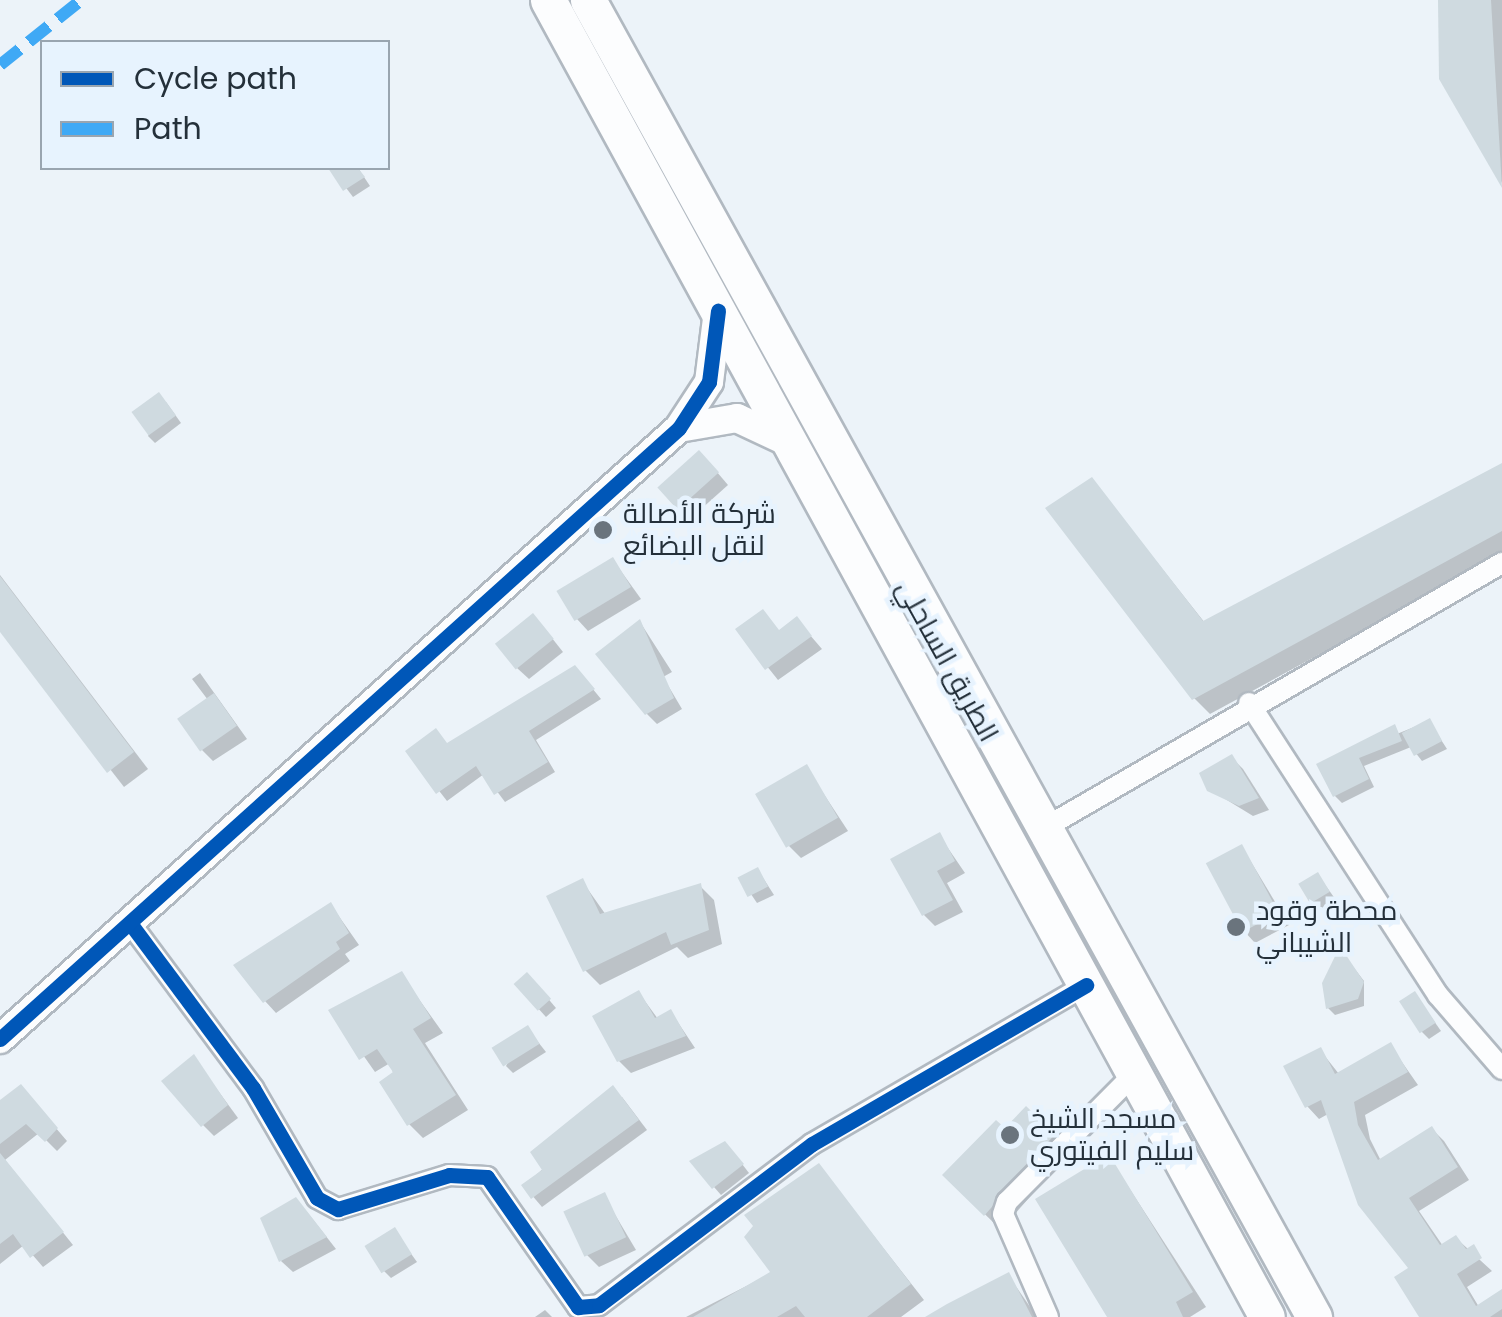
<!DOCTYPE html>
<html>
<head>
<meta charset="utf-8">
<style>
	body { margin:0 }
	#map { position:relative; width:1502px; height:1317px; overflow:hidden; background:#ecf3f9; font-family:Poppins,Cairo,sans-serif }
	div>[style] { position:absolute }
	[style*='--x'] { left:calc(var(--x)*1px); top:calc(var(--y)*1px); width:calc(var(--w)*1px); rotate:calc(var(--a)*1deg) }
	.shadow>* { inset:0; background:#0003 }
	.building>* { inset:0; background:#cfdae0; transform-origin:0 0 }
	.roads { filter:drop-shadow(2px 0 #b1b9c1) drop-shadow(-2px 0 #b1b9c1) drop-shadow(0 2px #b1b9c1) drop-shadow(0 -2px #b1b9c1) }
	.street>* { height:20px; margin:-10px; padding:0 10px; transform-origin:10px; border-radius:10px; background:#fcfdfe }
	.secondary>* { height:28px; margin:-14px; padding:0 14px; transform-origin:14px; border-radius:14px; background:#fcfdfe }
	.highway>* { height:35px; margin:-17.5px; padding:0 17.5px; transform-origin:17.5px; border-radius:17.5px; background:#fcfdfe }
	.quiet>* { height:12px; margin-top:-6px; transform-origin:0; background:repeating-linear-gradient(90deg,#3fa9f5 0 25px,transparent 0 37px) }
	.cycleway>* { height:15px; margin:-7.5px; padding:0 7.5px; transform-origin:7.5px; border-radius:7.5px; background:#0057b8 }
	.dots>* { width:28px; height:28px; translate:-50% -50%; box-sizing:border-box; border:5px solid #e7f3fe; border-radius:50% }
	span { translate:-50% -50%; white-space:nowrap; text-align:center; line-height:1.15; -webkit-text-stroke:9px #e7f3fe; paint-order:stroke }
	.poi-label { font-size:28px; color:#24303a }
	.left { translate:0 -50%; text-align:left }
	.street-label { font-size:28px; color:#24303a }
	.legend { position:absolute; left:40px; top:40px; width:350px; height:130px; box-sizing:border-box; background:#e7f3fe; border:2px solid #99a5b0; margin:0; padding:12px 18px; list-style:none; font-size:30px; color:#24303a }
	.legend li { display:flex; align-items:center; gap:20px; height:50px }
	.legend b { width:50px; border:2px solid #99a5b0 }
</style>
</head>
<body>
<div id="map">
	<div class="shadow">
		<i style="clip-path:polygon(1441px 0,1502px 0,1502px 183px,1442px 79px)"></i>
		<i style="clip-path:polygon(331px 168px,358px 168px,370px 186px,353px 197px)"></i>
		<i style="clip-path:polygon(166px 402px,181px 423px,155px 443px,148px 436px)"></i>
		<i style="clip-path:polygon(711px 465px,728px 485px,690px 519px,660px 487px)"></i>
		<i style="clip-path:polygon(1502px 465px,1502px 555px,1210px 714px,1194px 698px,1092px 480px,1205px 623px)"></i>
		<i style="clip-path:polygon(613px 560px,641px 599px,588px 631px,577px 619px)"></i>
		<i style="clip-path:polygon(0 575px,148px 769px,124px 787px,0 628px)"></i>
		<i style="clip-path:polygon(797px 620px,822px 649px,778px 680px,738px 630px,780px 632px)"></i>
		<i style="clip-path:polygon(640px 622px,672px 672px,663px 677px,682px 709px,657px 724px,647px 714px)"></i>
		<i style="clip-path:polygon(544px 628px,563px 652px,529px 679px,517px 668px)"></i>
		<i style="clip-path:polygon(200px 673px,247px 739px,213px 761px,202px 750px,208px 700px,192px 679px)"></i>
		<i style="clip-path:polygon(583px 677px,601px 699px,536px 740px,555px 772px,505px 802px,484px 774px,447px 801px,408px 751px,448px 745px)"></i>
		<i style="clip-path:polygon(1429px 721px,1447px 749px,1422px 761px,1411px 747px,1364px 766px,1374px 787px,1342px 803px,1335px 796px,1320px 765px)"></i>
		<i style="clip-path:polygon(1231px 757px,1243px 769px,1269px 810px,1253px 816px,1209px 789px)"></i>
		<i style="clip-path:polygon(806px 767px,848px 831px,801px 858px,789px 846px)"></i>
		<i style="clip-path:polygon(939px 835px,965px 873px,947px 883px,963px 912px,935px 926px,924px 915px)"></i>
		<i style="clip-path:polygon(1242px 847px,1289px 925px,1255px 943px,1244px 931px)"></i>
		<i style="clip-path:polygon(758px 870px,774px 895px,757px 903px,740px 878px)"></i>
		<i style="clip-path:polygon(1318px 875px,1336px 900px,1319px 910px,1312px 902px)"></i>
		<i style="clip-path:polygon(582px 881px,606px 915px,700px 886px,714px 900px,722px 944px,688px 958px,677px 947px,600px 985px,585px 970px)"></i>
		<i style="clip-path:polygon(331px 905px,359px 945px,345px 954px,350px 961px,276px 1013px,265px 1001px)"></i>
		<i style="clip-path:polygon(1341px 951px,1364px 981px,1364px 1006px,1335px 1015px,1328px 1008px)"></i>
		<i style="clip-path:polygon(401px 974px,443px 1033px,425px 1043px,468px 1110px,423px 1138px,409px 1124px,390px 1063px,375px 1072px,332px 1011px)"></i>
		<i style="clip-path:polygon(534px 982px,556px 1008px,546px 1017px,516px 984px)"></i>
		<i style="clip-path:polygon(639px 993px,658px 1019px,671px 1012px,695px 1048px,631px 1073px,619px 1061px)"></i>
		<i style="clip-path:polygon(1415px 994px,1441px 1031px,1429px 1039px,1422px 1032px)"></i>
		<i style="clip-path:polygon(527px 1028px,546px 1052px,513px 1073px,506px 1066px)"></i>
		<i style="clip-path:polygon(1390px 1045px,1418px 1085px,1365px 1115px,1370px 1139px,1381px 1161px,1432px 1129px,1444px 1141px,1469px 1180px,1419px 1211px,1443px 1246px,1456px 1238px,1492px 1271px,1467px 1287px,1479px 1307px,1502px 1292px,1502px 1317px,1422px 1317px,1411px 1269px,1360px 1204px,1328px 1114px,1319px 1119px,1307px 1106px,1320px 1050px,1339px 1074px)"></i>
		<i style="clip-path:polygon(194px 1058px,238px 1118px,214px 1136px,203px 1125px)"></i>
		<i style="clip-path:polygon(622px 1097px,647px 1130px,542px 1207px,524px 1186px)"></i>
		<i style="clip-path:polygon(31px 1099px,67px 1141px,57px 1151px,39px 1133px,5px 1160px,73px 1245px,43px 1267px,24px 1245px,0 1264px,0 1104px)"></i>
		<i style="clip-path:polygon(1026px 1110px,1069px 1152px,1001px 1230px,945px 1175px)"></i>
		<i style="clip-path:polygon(732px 1151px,749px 1173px,721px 1195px,714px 1187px)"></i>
		<i style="clip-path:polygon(1109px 1157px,1206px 1307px,1190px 1317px,1109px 1317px)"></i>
		<i style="clip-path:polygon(819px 1166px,924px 1300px,901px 1317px,686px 1317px,774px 1272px)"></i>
		<i style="clip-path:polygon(604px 1196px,636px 1250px,599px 1267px,587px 1255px)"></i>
		<i style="clip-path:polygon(307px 1212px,336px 1249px,293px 1272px,281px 1261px)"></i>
		<i style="clip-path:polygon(394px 1230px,417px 1262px,391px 1278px,384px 1271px)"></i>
		<i style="clip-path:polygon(1008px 1275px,1037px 1317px,928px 1317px)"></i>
		<i style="clip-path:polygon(545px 1310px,552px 1317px,535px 1317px)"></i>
	</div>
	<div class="building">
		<i style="clip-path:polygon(1438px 0,1491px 0,1502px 188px,1439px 79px)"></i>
		<i style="clip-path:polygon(328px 168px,358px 168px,365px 177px,343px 191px)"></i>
		<i style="left:159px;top:392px;width:29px;height:34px;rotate:54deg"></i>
		<i style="left:699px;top:450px;width:30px;height:56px;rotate:48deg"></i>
		<i style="clip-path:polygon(1502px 463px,1502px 531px,1192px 700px,1045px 508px,1092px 477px,1203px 621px)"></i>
		<i style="left:613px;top:557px;width:35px;height:66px;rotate:59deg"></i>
		<i style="clip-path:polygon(0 576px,134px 752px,107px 773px,0 632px)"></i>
		<i style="clip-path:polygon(763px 609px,779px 630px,797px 616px,812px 636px,765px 670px,735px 629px)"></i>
		<i style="left:533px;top:613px;width:33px;height:49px;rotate:51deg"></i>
		<i style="clip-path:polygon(640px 619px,674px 698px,645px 715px,595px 654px)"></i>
		<i style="clip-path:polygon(575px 665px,595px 689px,529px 731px,548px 762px,494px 795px,476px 766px,436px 794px,405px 751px,436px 728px,447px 743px)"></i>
		<i style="left:214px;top:693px;width:40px;height:45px;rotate:55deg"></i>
		<i style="left:1430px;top:718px;width:26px;height:32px;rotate:62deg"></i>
		<i style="clip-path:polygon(1395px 724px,1402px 741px,1359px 758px,1369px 779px,1333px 797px,1316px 764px)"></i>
		<i style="clip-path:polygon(1232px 754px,1259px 798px,1239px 806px,1207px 791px,1199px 773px)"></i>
		<i style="left:807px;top:764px;width:62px;height:60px;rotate:60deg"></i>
		<i style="clip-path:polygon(940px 832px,955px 861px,937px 871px,953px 900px,922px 916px,890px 859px)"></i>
		<i style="left:1242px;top:844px;width:78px;height:41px;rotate:62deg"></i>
		<i style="left:758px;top:867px;width:22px;height:23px;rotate:63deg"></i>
		<i style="left:1318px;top:872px;width:23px;height:23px;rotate:59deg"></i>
		<i style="clip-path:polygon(583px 878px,600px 914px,701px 883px,709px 930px,671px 945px,666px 932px,583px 972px,546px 896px)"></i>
		<i style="clip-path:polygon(331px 902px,349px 933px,336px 942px,340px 949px,263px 1003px,233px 965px)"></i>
		<i style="clip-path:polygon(1340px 946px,1364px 982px,1358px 999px,1326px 1009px,1322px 983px)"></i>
		<i style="clip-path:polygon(402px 971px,431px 1018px,413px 1029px,456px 1095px,407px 1126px,379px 1082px,393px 1072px,377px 1049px,359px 1060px,328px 1010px)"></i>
		<i style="left:527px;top:972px;width:36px;height:18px;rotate:48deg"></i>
		<i style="clip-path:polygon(639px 990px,655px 1018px,671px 1009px,686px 1036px,617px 1062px,592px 1016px)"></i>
		<i style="left:1415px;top:991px;width:38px;height:19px;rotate:57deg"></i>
		<i style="left:528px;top:1025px;width:22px;height:43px;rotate:58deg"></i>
		<i style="clip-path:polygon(1391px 1042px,1408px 1072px,1354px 1102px,1358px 1125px,1378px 1160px,1432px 1126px,1458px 1167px,1409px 1198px,1440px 1245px,1456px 1235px,1466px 1249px,1474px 1244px,1482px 1258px,1457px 1274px,1476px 1306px,1502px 1289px,1502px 1309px,1490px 1317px,1419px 1317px,1394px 1277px,1408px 1268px,1358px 1205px,1321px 1100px,1305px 1108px,1283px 1066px,1321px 1047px,1335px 1074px)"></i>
		<i style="clip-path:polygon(194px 1054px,228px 1105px,201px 1127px,161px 1081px)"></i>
		<i style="clip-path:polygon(21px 1084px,58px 1128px,45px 1142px,26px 1124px,0 1144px,0 1100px)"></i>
		<i style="clip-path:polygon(613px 1085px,639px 1120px,531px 1199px,521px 1185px,542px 1170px,530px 1152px)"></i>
		<i style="clip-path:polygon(1026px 1106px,1055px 1134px,984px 1216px,942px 1175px,996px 1120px,1005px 1128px)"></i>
		<i style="clip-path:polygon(725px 1141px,744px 1164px,712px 1189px,689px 1161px)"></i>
		<i style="clip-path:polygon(0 1153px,64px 1232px,30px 1258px,13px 1234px,0 1244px)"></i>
		<i style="clip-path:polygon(1109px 1154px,1193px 1292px,1176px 1302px,1183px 1317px,1107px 1317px,1035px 1199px)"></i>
		<i style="clip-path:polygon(819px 1163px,911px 1284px,867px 1317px,805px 1317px,796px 1306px,777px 1317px,693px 1317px,770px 1272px,744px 1237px,753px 1226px,744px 1215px)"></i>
		<i style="left:605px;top:1192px;width:50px;height:46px;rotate:65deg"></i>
		<i style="clip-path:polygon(296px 1197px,327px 1237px,279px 1262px,260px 1218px)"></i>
		<i style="left:395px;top:1227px;width:32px;height:36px;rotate:58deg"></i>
		<i style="clip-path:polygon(1009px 1272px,1032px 1317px,925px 1317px,947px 1304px)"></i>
	</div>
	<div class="roads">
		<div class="street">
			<i style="--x:1249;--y:703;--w:348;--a:57.1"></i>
			<i style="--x:1438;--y:995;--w:98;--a:49.1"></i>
			<i style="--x:1041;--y:830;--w:533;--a:-30.08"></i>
			<i style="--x:130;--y:923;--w:206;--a:53.3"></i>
			<i style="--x:253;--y:1088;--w:127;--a:59.8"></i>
			<i style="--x:317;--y:1198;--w:24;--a:28"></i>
			<i style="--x:338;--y:1209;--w:116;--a:-17"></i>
			<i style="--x:449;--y:1175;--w:38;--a:3"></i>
			<i style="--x:487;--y:1177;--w:159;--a:55"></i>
			<i style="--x:578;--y:1307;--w:21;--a:-5"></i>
			<i style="--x:599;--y:1305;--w:267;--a:-37.1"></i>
			<i style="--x:812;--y:1144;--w:317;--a:-30.1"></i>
			<i style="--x:1048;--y:1317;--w:112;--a:-113.6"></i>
			<i style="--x:1003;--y:1214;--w:13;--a:-72"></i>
			<i style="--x:1007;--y:1202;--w:182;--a:-45.2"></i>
		</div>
		<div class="secondary">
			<i style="--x:679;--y:428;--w:59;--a:-9.8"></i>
			<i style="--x:737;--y:418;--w:59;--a:25.3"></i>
			<i style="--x:0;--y:1039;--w:913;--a:-41.98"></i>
			<i style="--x:679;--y:428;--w:55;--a:-56.9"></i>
			<i style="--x:709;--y:382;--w:72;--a:-82.8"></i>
		</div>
		<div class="highway">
			<i style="--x:548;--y:0;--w:1500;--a:61.37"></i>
			<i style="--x:588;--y:0;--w:1504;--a:61.13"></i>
		</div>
	</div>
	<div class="quiet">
		<i style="--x:0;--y:65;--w:104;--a:-38.7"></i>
	</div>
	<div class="cycleway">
		<i style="--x:130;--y:923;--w:206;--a:53.3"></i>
		<i style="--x:253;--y:1088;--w:127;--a:59.8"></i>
		<i style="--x:317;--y:1198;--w:24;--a:28"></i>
		<i style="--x:338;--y:1209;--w:116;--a:-17"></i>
		<i style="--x:449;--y:1175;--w:38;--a:3"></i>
		<i style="--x:487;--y:1177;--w:159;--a:55"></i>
		<i style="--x:578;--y:1307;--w:21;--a:-5"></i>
		<i style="--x:599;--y:1305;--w:267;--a:-37.1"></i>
		<i style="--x:812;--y:1144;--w:317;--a:-30.1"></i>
		<i style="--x:0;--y:1039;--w:913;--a:-41.98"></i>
		<i style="--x:679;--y:428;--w:55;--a:-56.9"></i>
		<i style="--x:709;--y:382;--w:72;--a:-82.8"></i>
	</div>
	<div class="dots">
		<i style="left:603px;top:530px;background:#6a747d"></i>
		<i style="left:1236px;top:927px;background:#6a747d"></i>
		<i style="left:1010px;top:1135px;background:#6a747d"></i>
	</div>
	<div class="poi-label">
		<span class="left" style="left:623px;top:530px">شركة الأصالة<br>لنقل البضائع</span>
		<span class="left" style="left:1256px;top:927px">محطة وقود<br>الشيباني</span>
		<span class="left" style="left:1030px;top:1135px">مسجد الشيخ<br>سليم الفيتوري</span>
	</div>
	<div class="street-label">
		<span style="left:947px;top:661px;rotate:61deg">الطريق الساحلي</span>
	</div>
	<ul class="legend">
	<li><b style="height:12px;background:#0057b8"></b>Cycle path</li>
	<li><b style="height:12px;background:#3fa9f5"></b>Path</li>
	</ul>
</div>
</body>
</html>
